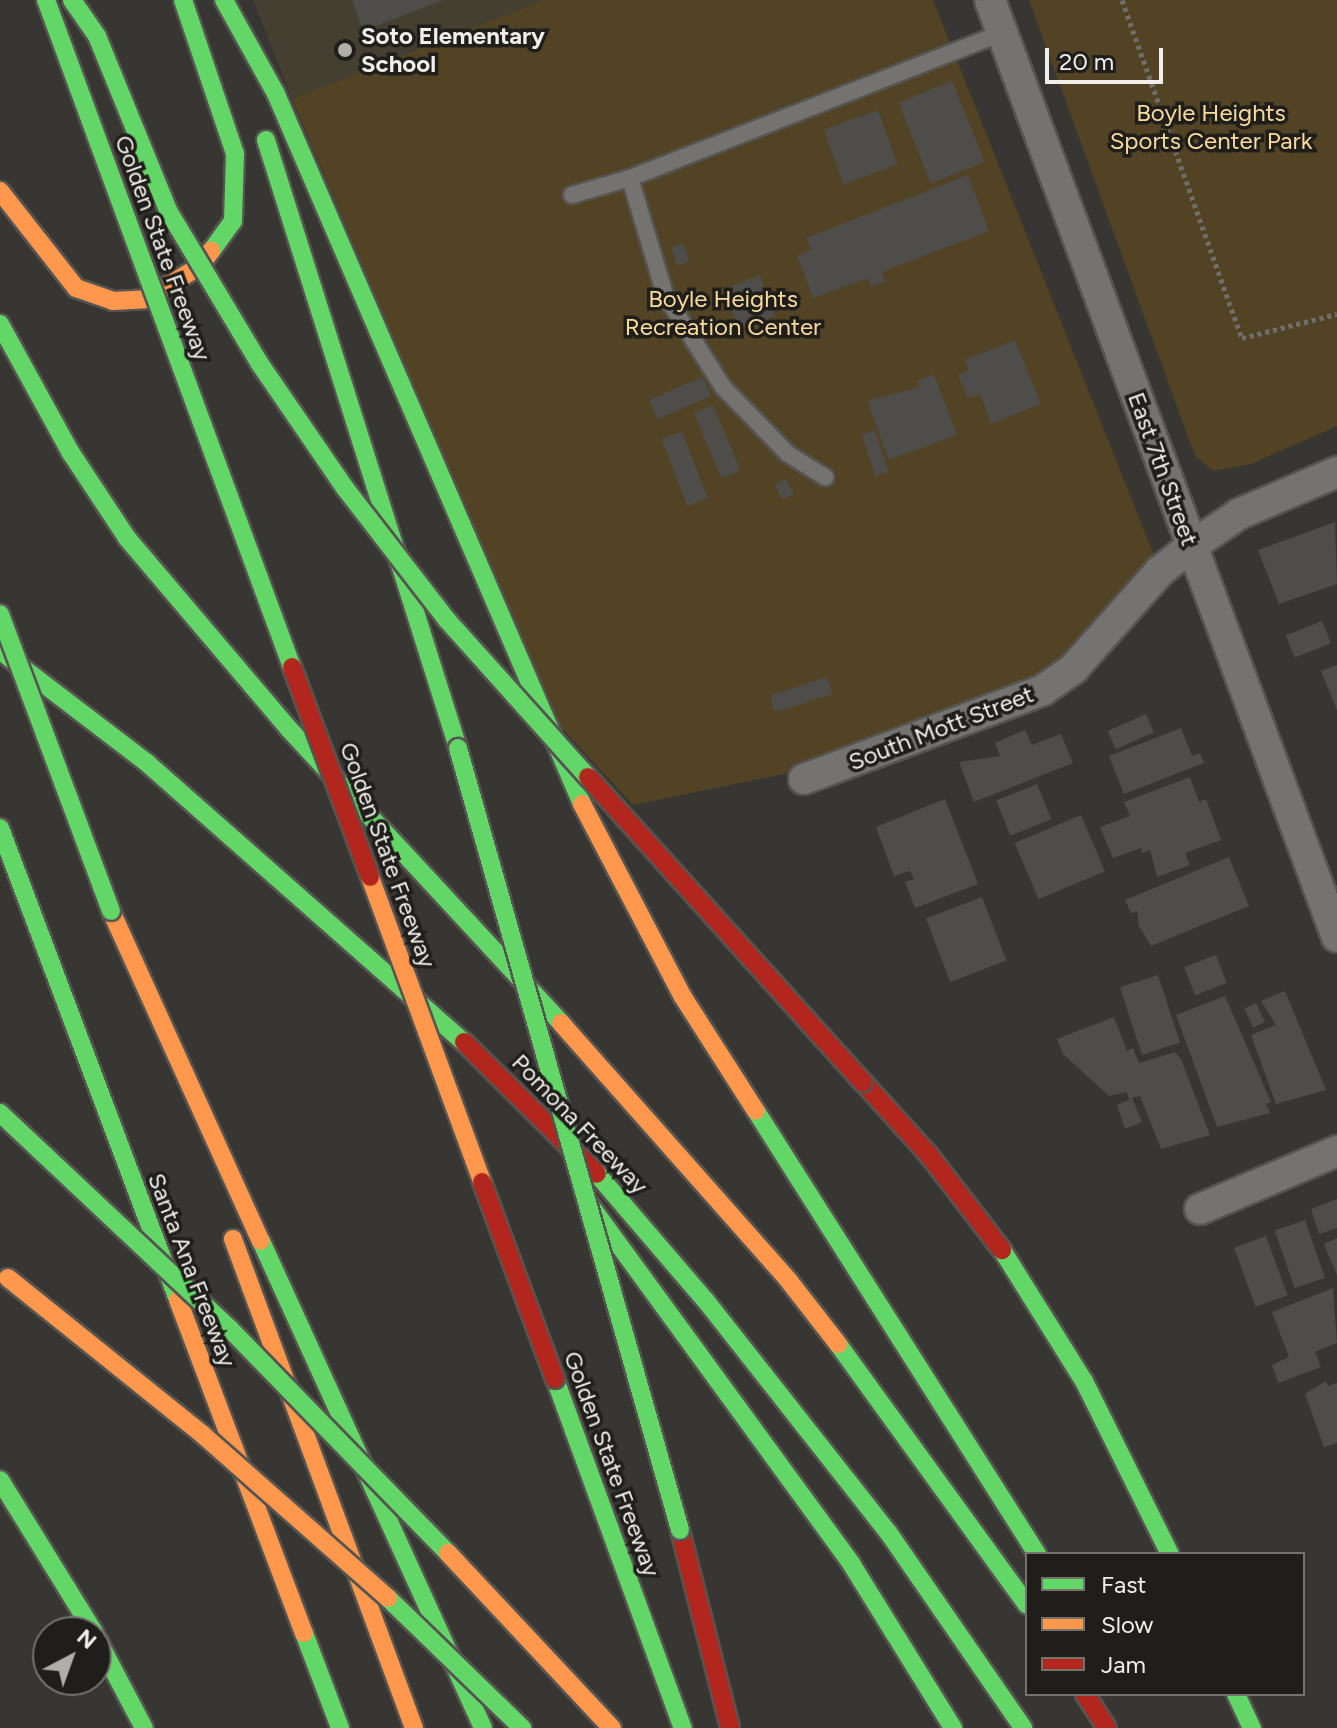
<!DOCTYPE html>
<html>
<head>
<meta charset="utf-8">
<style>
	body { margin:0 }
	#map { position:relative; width:1337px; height:1728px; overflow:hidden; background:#383632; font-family:Figtree,sans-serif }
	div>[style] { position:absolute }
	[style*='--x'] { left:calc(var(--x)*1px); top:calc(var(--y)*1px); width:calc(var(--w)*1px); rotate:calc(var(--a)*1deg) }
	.built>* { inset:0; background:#453f32 }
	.green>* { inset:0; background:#514323 }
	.building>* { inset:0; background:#4f4d49; transform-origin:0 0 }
	.path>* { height:5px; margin-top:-2.5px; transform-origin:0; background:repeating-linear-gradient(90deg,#706e6b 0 4px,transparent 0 8px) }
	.roads { filter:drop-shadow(2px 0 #565450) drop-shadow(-2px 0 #565450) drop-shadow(0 2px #565450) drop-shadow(0 -2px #565450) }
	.lane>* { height:16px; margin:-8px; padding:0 8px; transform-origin:8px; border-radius:8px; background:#747370 }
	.street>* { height:30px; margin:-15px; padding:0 15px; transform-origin:15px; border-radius:15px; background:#747370 }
	.fast>* { height:18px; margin:-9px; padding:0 9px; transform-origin:9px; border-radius:9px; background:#63d668 }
	.slow>* { height:18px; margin:-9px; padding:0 9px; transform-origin:9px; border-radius:9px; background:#ff974d }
	.jam>* { height:18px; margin:-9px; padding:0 9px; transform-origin:9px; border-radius:9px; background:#b3261e }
	.bridges { filter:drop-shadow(2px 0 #565450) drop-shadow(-2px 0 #565450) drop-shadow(0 2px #565450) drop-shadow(0 -2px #565450) }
	.fast-bridge>* { height:18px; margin:-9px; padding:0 9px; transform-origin:9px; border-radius:9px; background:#63d668 }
	.slow-bridge>* { height:18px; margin:-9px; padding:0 9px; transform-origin:9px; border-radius:9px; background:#ff974d }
	.jam-bridge>* { height:18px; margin:-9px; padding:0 9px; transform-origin:9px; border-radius:9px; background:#b3261e }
	.dots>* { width:22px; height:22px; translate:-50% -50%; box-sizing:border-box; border:4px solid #201e1b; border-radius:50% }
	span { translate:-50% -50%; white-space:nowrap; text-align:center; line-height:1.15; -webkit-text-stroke:7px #201e1b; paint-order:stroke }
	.poi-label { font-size:24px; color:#f1efe9; font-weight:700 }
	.left { translate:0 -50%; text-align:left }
	.park-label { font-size:24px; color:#f9da9d }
	.street-label { font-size:24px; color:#f1efe9 }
	.legend { position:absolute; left:1025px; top:1552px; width:280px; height:144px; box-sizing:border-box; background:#201e1b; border:2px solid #74726d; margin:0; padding:10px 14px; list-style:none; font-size:24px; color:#f1efe9 }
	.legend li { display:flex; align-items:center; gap:16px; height:40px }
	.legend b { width:40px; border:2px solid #74726d }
	.north { position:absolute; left:32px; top:1616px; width:80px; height:80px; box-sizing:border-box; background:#201e1b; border:2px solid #74726d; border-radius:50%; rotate:41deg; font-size:22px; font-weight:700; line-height:32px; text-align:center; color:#f1efe9 }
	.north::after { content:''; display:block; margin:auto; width:28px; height:36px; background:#b0aea9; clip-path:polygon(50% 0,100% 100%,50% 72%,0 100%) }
	.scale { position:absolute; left:1045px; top:48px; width:118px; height:36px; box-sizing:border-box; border:4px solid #f1efe9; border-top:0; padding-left:10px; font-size:24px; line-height:28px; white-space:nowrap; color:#f1efe9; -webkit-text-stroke:6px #201e1b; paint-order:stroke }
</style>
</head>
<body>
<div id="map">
	<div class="built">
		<i style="clip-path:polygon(253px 0,544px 0,292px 99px)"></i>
	</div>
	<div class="green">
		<i style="clip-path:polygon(544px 0,933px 0,1157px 563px,1067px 667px,803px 770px,633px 805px,557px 723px,292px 99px)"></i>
		<i style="clip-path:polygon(1029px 0,1337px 0,1337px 426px,1251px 464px,1213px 471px,1195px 456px)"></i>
	</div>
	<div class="building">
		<i style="clip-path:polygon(352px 0,443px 0,363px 31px)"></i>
		<i style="left:952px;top:81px;width:87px;height:58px;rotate:68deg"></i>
		<i style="left:878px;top:110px;width:58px;height:58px;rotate:70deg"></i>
		<i style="clip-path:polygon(968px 175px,989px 231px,882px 272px,886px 281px,871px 287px,868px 278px,813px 298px,797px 256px,811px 250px,806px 238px)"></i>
		<i style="left:683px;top:243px;width:19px;height:13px;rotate:69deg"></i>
		<i style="left:760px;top:275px;width:44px;height:39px;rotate:69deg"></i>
		<i style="clip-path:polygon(1015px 340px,1041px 404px,991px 424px,980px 394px,968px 398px,958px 375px,969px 370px,964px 360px)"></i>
		<i style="clip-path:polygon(934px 374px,957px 435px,889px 460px,867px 401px,919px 387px,917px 381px)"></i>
		<i style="left:703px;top:377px;width:21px;height:59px;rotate:67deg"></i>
		<i style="left:713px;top:405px;width:71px;height:21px;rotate:67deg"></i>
		<i style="left:875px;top:430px;width:44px;height:14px;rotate:72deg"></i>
		<i style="left:682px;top:431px;width:72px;height:22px;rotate:69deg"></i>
		<i style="left:786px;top:479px;width:17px;height:13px;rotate:62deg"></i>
		<i style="clip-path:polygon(1335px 522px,1337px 584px,1279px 604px,1258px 550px)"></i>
		<i style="left:1322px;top:621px;width:24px;height:39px;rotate:68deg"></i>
		<i style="clip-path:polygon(1337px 665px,1337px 710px,1321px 671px)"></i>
		<i style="clip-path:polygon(827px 677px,833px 694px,776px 712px,772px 708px,771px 695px)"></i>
		<i style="left:1146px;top:714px;width:20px;height:42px;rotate:66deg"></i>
		<i style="clip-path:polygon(1181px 728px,1192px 756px,1200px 753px,1204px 763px,1124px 794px,1109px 756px)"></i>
		<i style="clip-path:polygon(1025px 730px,1032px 745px,1061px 734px,1073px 763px,974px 802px,959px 762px,1000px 756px,995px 743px)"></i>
		<i style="clip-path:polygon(1190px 777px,1199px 802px,1206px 799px,1221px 840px,1185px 853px,1190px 865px,1157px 877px,1150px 850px,1142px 853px,1141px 848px,1113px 858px,1100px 827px,1130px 816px,1124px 802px)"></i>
		<i style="left:1037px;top:784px;width:38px;height:44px;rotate:68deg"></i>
		<i style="clip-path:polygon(945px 799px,978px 884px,915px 908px,905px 882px,914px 879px,910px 871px,894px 876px,876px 827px)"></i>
		<i style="left:1081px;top:815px;width:61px;height:72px;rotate:67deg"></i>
		<i style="clip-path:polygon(1229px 857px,1249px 906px,1151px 946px,1139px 926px,1137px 911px,1131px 913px,1125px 900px)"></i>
		<i style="left:982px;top:897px;width:68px;height:60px;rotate:69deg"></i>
		<i style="left:1216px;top:955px;width:30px;height:34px;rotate:69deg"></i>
		<i style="left:1158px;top:975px;width:71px;height:40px;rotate:72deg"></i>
		<i style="clip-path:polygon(1285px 991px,1326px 1090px,1276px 1104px,1251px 1035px,1276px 1025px,1261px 1001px)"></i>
		<i style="clip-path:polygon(1225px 996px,1271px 1102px,1266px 1104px,1270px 1113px,1217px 1127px,1176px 1015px)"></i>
		<i style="left:1256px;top:1003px;width:21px;height:13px;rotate:65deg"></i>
		<i style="clip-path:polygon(1114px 1017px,1127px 1051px,1133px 1048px,1139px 1063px,1175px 1052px,1181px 1059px,1210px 1135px,1161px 1149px,1140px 1096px,1132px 1098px,1142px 1122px,1125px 1129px,1117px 1105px,1129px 1100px,1127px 1092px,1109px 1096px,1063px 1054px,1057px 1039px)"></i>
		<i style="clip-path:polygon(1337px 1199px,1337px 1228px,1319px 1234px,1311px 1209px)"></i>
		<i style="left:1305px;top:1220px;width:61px;height:32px;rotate:71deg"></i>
		<i style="left:1266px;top:1236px;width:63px;height:34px;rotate:70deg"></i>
		<i style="clip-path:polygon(1337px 1238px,1337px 1275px,1324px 1244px)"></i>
		<i style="clip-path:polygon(1333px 1288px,1337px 1343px,1315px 1352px,1321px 1367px,1278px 1383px,1272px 1365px,1289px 1357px,1272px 1312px)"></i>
		<i style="clip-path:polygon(1326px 1381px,1328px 1386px,1337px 1383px,1337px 1443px,1324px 1447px,1305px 1394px)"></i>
	</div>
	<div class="path">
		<i style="--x:1122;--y:0;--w:359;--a:70.5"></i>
		<i style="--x:1242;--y:338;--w:98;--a:-14.2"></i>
	</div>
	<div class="roads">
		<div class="lane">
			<i style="--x:630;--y:178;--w:122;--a:73.3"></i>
			<i style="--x:665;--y:295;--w:109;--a:57.8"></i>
			<i style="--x:723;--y:387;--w:93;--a:45.9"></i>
			<i style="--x:788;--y:454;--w:44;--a:31.9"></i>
			<i style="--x:572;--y:195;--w:60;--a:-16.3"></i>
			<i style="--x:630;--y:178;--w:399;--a:-21.3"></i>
		</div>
		<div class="street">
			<i style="--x:990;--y:0;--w:999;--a:69.68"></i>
			<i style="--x:804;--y:779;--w:255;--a:-20.4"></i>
			<i style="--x:1043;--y:690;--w:38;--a:-35"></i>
			<i style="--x:1074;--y:668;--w:130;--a:-48.4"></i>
			<i style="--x:1160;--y:571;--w:41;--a:-38"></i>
			<i style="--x:1192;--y:546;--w:57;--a:-34.2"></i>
			<i style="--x:1239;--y:514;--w:107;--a:-23.2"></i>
			<i style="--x:1200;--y:1209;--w:149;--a:-22.9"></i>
		</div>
		<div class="fast">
			<i style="--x:183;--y:0;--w:163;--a:71.3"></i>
			<i style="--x:235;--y:154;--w:67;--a:91.7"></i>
			<i style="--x:233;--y:221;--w:37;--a:126"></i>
			<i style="--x:224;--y:0;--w:107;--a:61"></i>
			<i style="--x:276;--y:94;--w:773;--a:66.68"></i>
			<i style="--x:266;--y:140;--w:638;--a:72.47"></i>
			<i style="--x:0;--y:324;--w:147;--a:61.2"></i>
			<i style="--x:71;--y:453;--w:102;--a:56.6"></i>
			<i style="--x:127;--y:538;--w:250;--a:49.7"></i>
			<i style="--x:289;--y:729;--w:401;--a:47.2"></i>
			<i style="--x:2;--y:652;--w:183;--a:37.4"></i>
			<i style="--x:147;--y:763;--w:422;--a:41.4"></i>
			<i style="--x:0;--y:828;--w:504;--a:69.34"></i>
			<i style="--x:756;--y:1111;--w:525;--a:57.61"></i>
			<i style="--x:597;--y:1174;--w:167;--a:49.4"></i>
			<i style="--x:706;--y:1301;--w:294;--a:51.8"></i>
			<i style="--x:888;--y:1532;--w:238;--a:55.4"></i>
			<i style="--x:587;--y:1201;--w:450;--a:53.9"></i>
			<i style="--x:852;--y:1565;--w:192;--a:58.2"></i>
			<i style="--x:261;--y:1241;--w:535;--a:65.49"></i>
			<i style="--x:1002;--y:1250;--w:155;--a:58"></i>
			<i style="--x:1084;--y:1381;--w:193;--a:63.6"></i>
			<i style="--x:838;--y:1344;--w:322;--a:54.1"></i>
			<i style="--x:555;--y:1379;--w:372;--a:69.9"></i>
			<i style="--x:0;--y:1480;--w:179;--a:58.3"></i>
			<i style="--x:304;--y:1633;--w:102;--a:69.2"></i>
			<i style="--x:96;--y:1637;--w:103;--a:62.2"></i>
			<i style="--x:1236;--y:1694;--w:38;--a:65"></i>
		</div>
		<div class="slow">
			<i style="--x:0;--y:191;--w:123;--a:51.9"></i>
			<i style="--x:76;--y:288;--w:39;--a:19"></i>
			<i style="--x:113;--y:301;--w:33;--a:-3"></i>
			<i style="--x:146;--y:299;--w:63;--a:-31.4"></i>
			<i style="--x:200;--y:266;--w:19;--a:-54"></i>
			<i style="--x:582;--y:804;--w:218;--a:62.4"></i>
			<i style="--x:683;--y:997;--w:135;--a:57.4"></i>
			<i style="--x:111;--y:911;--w:362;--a:65.6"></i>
			<i style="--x:561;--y:1023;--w:344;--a:48.5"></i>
			<i style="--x:789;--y:1281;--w:80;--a:52.1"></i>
			<i style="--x:233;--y:1239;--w:521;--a:69.69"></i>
			<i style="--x:178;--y:1300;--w:356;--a:69.3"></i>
		</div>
		<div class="jam">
			<i style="--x:464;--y:1042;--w:187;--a:44.8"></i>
			<i style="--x:863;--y:1082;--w:98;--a:47.9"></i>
			<i style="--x:929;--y:1155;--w:120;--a:52.5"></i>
			<i style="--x:680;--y:1530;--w:204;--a:75.8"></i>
			<i style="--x:1085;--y:1694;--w:40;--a:57.1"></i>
		</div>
	</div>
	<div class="bridges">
		<div class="fast-bridge">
			<i style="--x:46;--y:0;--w:711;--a:69.76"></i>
			<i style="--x:72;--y:0;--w:44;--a:55.2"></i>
			<i style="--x:97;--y:36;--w:190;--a:67.8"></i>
			<i style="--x:169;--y:212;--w:177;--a:59.1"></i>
			<i style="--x:260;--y:364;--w:150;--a:55.6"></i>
			<i style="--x:345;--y:488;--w:167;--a:52.3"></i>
			<i style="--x:447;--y:620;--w:211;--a:48.1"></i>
			<i style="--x:0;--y:614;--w:317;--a:69.5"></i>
			<i style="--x:458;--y:748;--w:813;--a:74.15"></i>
			<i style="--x:0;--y:1113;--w:316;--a:43.2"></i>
			<i style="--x:230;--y:1329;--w:313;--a:45.8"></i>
			<i style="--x:388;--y:1598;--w:187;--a:44.1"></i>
		</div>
		<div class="slow-bridge">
			<i style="--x:370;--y:877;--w:325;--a:69.8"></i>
			<i style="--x:8;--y:1278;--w:249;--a:38.8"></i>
			<i style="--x:202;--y:1434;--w:248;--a:41.4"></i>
			<i style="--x:448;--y:1553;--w:240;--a:46.9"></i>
		</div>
		<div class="jam-bridge">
			<i style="--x:292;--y:667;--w:224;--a:69.6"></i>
			<i style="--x:588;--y:777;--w:411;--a:48"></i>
			<i style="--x:482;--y:1182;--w:210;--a:69.7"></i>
		</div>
	</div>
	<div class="dots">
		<i style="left:345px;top:50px;background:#b0aea9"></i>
	</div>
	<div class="poi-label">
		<span class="left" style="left:361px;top:50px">Soto Elementary<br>School</span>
	</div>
	<div class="park-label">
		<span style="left:1211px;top:127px">Boyle Heights<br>Sports Center Park</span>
		<span style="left:723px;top:313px">Boyle Heights<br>Recreation Center</span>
	</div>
	<div class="street-label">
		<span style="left:163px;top:248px;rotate:70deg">Golden State Freeway</span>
		<span style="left:1163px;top:469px;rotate:70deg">East 7th Street</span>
		<span style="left:941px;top:728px;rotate:-21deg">South Mott Street</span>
		<span style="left:388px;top:855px;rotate:70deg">Golden State Freeway</span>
		<span style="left:580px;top:1124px;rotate:46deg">Pomona Freeway</span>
		<span style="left:192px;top:1270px;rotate:69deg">Santa Ana Freeway</span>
		<span style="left:612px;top:1464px;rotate:70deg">Golden State Freeway</span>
	</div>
	<ul class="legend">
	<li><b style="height:10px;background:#63d668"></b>Fast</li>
	<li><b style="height:10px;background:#ff974d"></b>Slow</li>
	<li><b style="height:10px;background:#b3261e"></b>Jam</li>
	</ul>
	<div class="north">N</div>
	<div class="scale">20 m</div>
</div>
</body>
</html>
